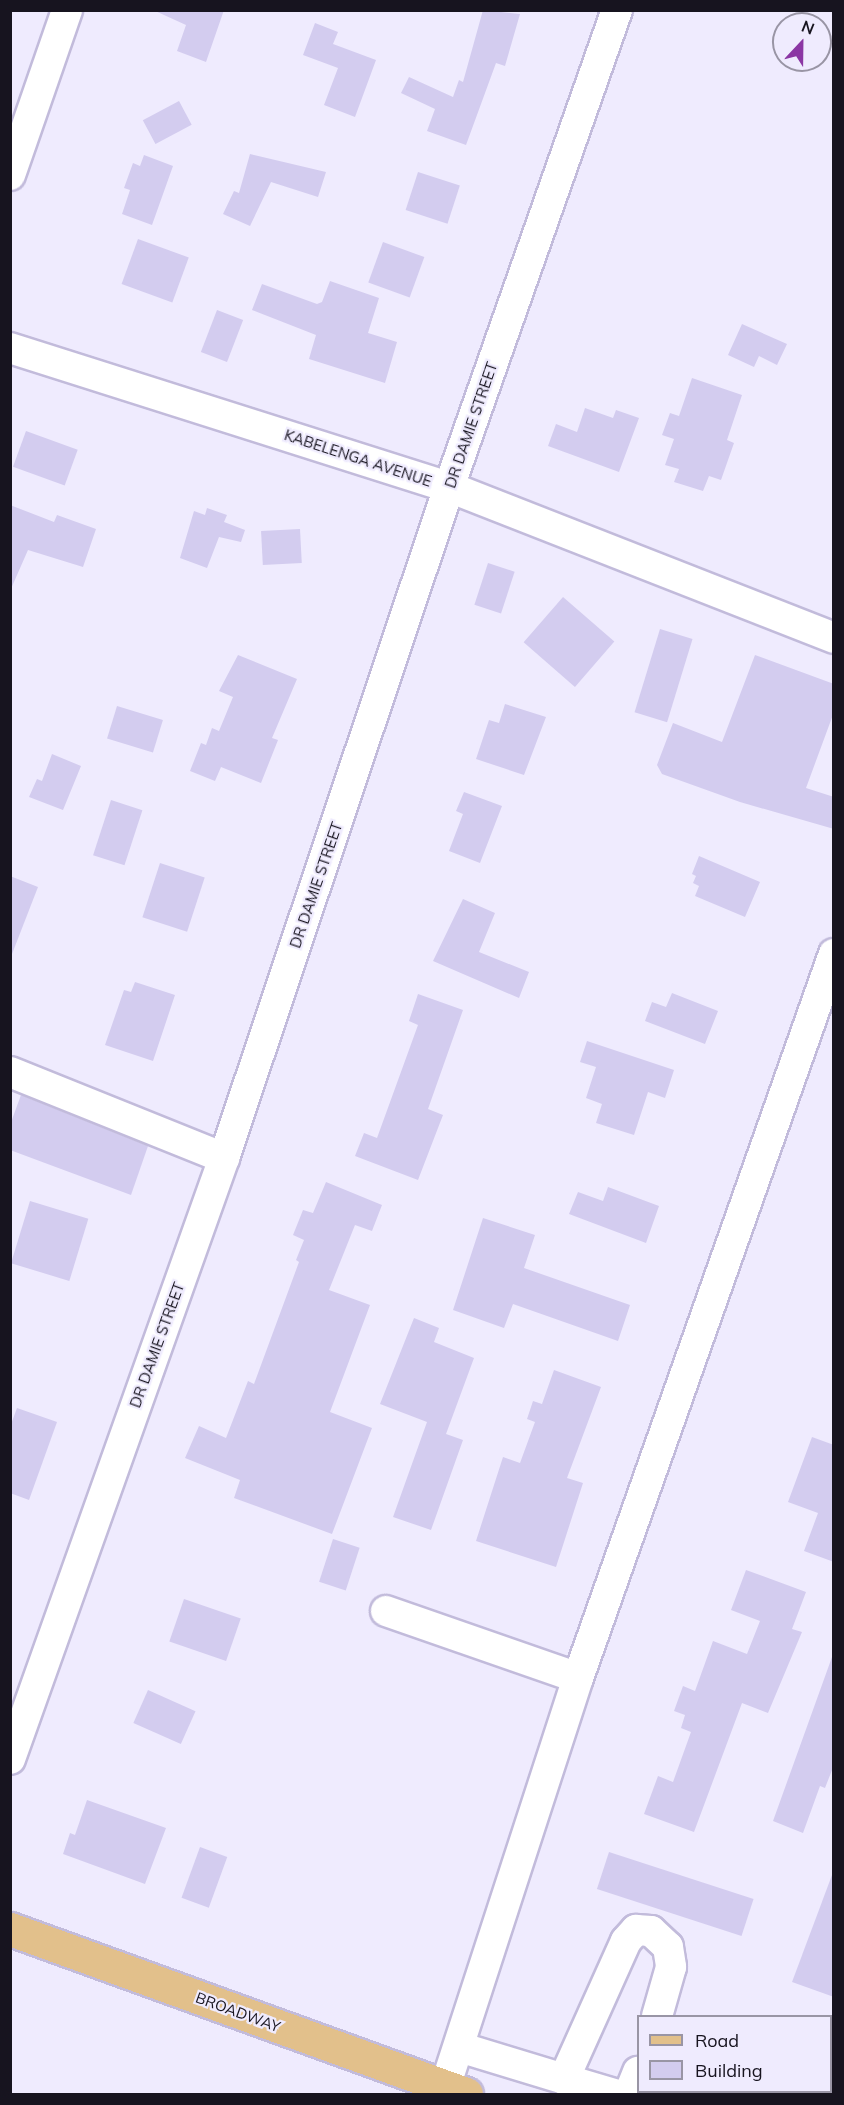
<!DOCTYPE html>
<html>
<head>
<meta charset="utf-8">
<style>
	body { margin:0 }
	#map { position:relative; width:844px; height:2105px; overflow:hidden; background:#efebfe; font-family:Mulish,sans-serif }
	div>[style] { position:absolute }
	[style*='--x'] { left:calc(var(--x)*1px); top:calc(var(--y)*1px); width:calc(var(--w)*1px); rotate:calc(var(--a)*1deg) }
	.building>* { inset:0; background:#d3ccef; transform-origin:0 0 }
	.roads { filter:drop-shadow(2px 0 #c2bbdb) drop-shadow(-2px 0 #c2bbdb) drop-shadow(0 2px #c2bbdb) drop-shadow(0 -2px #c2bbdb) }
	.minor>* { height:30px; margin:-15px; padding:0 15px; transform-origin:15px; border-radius:15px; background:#fff }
	.major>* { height:33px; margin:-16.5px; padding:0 16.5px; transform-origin:16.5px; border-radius:16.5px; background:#e2c08b }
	span { translate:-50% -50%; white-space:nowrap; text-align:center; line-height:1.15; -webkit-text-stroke:4.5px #efebfe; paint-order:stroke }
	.street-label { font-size:15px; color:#17141f }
	.frame { position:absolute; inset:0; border:12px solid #17141f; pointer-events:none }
	.legend { position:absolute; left:637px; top:2015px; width:195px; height:78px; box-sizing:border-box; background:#efebfe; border:2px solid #9995a5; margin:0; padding:8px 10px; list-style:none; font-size:18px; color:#17141f }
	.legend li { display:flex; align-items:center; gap:12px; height:30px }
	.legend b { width:30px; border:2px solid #9995a5 }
	.north { position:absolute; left:772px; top:12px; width:60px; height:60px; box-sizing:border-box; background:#efebfe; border:2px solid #9995a5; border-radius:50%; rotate:22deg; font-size:16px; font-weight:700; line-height:24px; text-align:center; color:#17141f }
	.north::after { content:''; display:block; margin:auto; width:21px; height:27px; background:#8b36a4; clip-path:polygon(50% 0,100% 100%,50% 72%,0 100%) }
</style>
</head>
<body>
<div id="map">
	<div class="building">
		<i style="clip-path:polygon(153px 10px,224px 10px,206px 62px,177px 51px,186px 25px)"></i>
		<i style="clip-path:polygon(483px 10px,520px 14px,505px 66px,496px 63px,466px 145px,427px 131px,435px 109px,401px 93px,409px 77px,453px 97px,459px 80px,463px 82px)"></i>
		<i style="clip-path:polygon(315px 23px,338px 32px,333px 44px,376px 60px,355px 117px,324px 105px,338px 68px,303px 55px)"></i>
		<i style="left:179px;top:101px;width:27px;height:41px;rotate:62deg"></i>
		<i style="clip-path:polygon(250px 154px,326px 172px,318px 197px,271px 182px,250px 226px,223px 214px,234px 191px,239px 193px)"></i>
		<i style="clip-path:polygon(144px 155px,173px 166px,152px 225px,122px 214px,130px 190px,124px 188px,133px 163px,140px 166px)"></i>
		<i style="left:418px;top:172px;width:44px;height:40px;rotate:18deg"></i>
		<i style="left:138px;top:239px;width:54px;height:48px;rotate:20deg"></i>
		<i style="left:383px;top:242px;width:44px;height:43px;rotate:20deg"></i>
		<i style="clip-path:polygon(330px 281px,379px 298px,368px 333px,397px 342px,385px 383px,309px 359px,316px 335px,252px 310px,262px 284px,317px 304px,322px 302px)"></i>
		<i style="left:217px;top:310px;width:28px;height:45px;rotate:21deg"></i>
		<i style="clip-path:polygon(742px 324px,787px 344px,777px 365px,759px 356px,754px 367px,728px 355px)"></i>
		<i style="clip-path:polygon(692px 378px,742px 395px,727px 440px,734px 443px,721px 480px,709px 476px,703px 491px,674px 482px,679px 469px,665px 465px,674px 439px,662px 435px,670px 413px,679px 416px)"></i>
		<i style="clip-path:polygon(585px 408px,613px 418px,616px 410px,639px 418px,619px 472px,548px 446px,556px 424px,577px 432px)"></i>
		<i style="left:26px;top:431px;width:55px;height:38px;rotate:20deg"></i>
		<i style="clip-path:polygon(10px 505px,54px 522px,57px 515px,96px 529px,83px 567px,28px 550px,10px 591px)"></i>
		<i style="clip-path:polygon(207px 508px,227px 515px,224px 522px,245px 530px,241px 542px,219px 537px,207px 568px,180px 558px,194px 511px,205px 515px)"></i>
		<i style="left:300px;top:529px;width:34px;height:39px;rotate:87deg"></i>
		<i style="left:488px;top:563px;width:28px;height:44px;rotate:18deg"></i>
		<i style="left:563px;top:597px;width:68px;height:60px;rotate:41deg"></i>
		<i style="left:660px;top:629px;width:34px;height:87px;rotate:17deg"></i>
		<i style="clip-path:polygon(238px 655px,297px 679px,272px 738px,278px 740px,261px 783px,221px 767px,215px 781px,190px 771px,201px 743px,206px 745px,212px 728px,219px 731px,233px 697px,219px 691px)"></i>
		<i style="clip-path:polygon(755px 655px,834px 684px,834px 712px,806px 788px,834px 797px,834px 829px,740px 802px,662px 774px,657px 765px,673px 723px,722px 742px)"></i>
		<i style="clip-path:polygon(505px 704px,546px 717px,524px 775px,476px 759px,489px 720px,499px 723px)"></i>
		<i style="left:117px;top:706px;width:48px;height:34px;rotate:17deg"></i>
		<i style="clip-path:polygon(52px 754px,81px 766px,63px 810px,29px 797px,37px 779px,42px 781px)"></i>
		<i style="clip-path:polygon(464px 792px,502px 806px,480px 863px,449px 851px,463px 814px,456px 811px)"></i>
		<i style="left:111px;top:800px;width:33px;height:58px;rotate:18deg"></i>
		<i style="clip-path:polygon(699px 856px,760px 882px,745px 917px,695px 896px,699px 886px,693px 883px,696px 876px,692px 874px)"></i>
		<i style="left:160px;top:863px;width:47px;height:57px;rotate:18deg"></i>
		<i style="clip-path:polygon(10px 876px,38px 887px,12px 954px,10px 954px)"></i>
		<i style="clip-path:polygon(463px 899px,495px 913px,479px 952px,529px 972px,519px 998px,433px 961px)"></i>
		<i style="clip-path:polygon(135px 982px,175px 995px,153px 1061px,105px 1045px,124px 990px,131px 992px)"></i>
		<i style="clip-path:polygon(672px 993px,718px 1011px,705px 1044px,645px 1021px,652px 1002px,666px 1007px)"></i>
		<i style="clip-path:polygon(418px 994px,463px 1010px,428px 1109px,443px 1115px,418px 1180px,355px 1156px,364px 1133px,377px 1138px,418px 1025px,409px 1021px)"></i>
		<i style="clip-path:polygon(587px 1041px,674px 1070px,665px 1098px,648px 1092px,634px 1135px,596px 1123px,602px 1104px,586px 1098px,596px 1067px,580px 1062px)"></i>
		<i style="clip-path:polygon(21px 1095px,148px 1146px,131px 1195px,10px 1150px,10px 1125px)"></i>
		<i style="clip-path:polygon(326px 1182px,382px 1205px,372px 1231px,355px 1225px,329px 1290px,370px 1305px,330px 1412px,372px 1428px,332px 1534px,234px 1498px,240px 1480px,185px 1458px,199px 1426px,226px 1438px,248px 1381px,254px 1384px,299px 1262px,296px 1260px,304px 1240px,293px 1235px,303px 1210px,313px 1213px)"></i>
		<i style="clip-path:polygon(608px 1187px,659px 1206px,646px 1243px,569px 1214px,578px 1192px,603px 1201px)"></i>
		<i style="left:30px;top:1201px;width:61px;height:65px;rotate:17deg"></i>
		<i style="clip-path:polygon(483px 1218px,535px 1235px,524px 1268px,630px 1305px,618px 1341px,513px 1304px,504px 1328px,453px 1310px)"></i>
		<i style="clip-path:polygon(414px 1318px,439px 1328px,434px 1342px,474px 1358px,446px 1434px,463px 1440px,431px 1530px,393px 1517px,427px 1422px,380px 1404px)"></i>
		<i style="clip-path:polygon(554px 1370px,601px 1387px,567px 1478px,583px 1483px,556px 1567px,476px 1541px,503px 1457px,520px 1463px,535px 1422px,527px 1419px,533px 1401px,542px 1404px)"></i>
		<i style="clip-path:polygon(17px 1408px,57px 1422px,29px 1500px,10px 1493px,10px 1427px)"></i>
		<i style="clip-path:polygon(812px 1437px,834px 1445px,834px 1562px,804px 1551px,818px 1513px,788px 1502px)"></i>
		<i style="left:333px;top:1539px;width:28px;height:45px;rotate:18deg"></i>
		<i style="clip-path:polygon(746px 1570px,806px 1592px,792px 1629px,802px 1632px,768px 1713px,742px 1703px,694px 1832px,644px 1814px,658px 1776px,673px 1782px,691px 1732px,681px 1728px,685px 1715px,674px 1711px,683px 1686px,695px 1691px,713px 1641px,747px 1654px,760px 1621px,731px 1610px)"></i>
		<i style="left:184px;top:1599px;width:60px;height:45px;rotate:19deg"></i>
		<i style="clip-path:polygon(832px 1657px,834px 1765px,825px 1788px,820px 1786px,803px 1833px,773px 1821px)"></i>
		<i style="left:148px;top:1690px;width:52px;height:36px;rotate:24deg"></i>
		<i style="clip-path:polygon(87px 1800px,166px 1828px,145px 1884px,63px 1854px,70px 1833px,75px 1835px)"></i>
		<i style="left:200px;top:1847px;width:29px;height:54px;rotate:20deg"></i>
		<i style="left:609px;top:1852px;width:152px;height:39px;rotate:18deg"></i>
		<i style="clip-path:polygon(832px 1875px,834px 1875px,834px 1997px,792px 1982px)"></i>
	</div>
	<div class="roads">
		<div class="minor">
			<i style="--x:10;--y:175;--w:175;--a:-70.9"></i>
			<i style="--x:10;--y:348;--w:460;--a:17.6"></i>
			<i style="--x:449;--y:487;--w:414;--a:21.4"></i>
			<i style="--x:10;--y:1072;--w:231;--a:21.9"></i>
			<i style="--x:386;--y:1611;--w:203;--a:19.2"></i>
			<i style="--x:10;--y:1759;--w:638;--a:-70.4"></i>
			<i style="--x:224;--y:1158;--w:708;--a:-71.46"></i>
			<i style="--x:449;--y:487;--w:506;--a:-70.6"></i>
			<i style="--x:459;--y:2047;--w:110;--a:16.9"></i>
			<i style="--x:564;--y:2079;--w:151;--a:-65.8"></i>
			<i style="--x:626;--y:1941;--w:15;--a:-48"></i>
			<i style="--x:636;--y:1930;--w:15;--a:4"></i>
			<i style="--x:651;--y:1931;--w:23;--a:43"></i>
			<i style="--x:668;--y:1947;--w:20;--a:81"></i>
			<i style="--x:671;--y:1967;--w:51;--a:105.9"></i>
			<i style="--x:564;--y:2079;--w:52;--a:16.7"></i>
			<i style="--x:445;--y:2087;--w:430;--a:-72"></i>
			<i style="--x:578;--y:1678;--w:768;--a:-70.53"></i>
			<i style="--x:629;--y:2094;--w:24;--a:-68"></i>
		</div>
		<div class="major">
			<i style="--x:10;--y:1929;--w:485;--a:19.9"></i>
		</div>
	</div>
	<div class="street-label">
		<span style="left:471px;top:425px;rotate:-71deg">DR DAMIE STREET</span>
		<span style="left:358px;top:458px;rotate:18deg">KABELENGA AVENUE</span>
		<span style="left:316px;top:885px;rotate:-71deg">DR DAMIE STREET</span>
		<span style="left:157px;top:1345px;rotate:-70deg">DR DAMIE STREET</span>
		<span style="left:238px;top:2012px;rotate:20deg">BROADWAY</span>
	</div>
	<div class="frame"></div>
	<ul class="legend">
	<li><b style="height:8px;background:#e2c08b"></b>Road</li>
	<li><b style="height:16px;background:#d3ccef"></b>Building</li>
	</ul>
	<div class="north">N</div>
</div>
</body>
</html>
